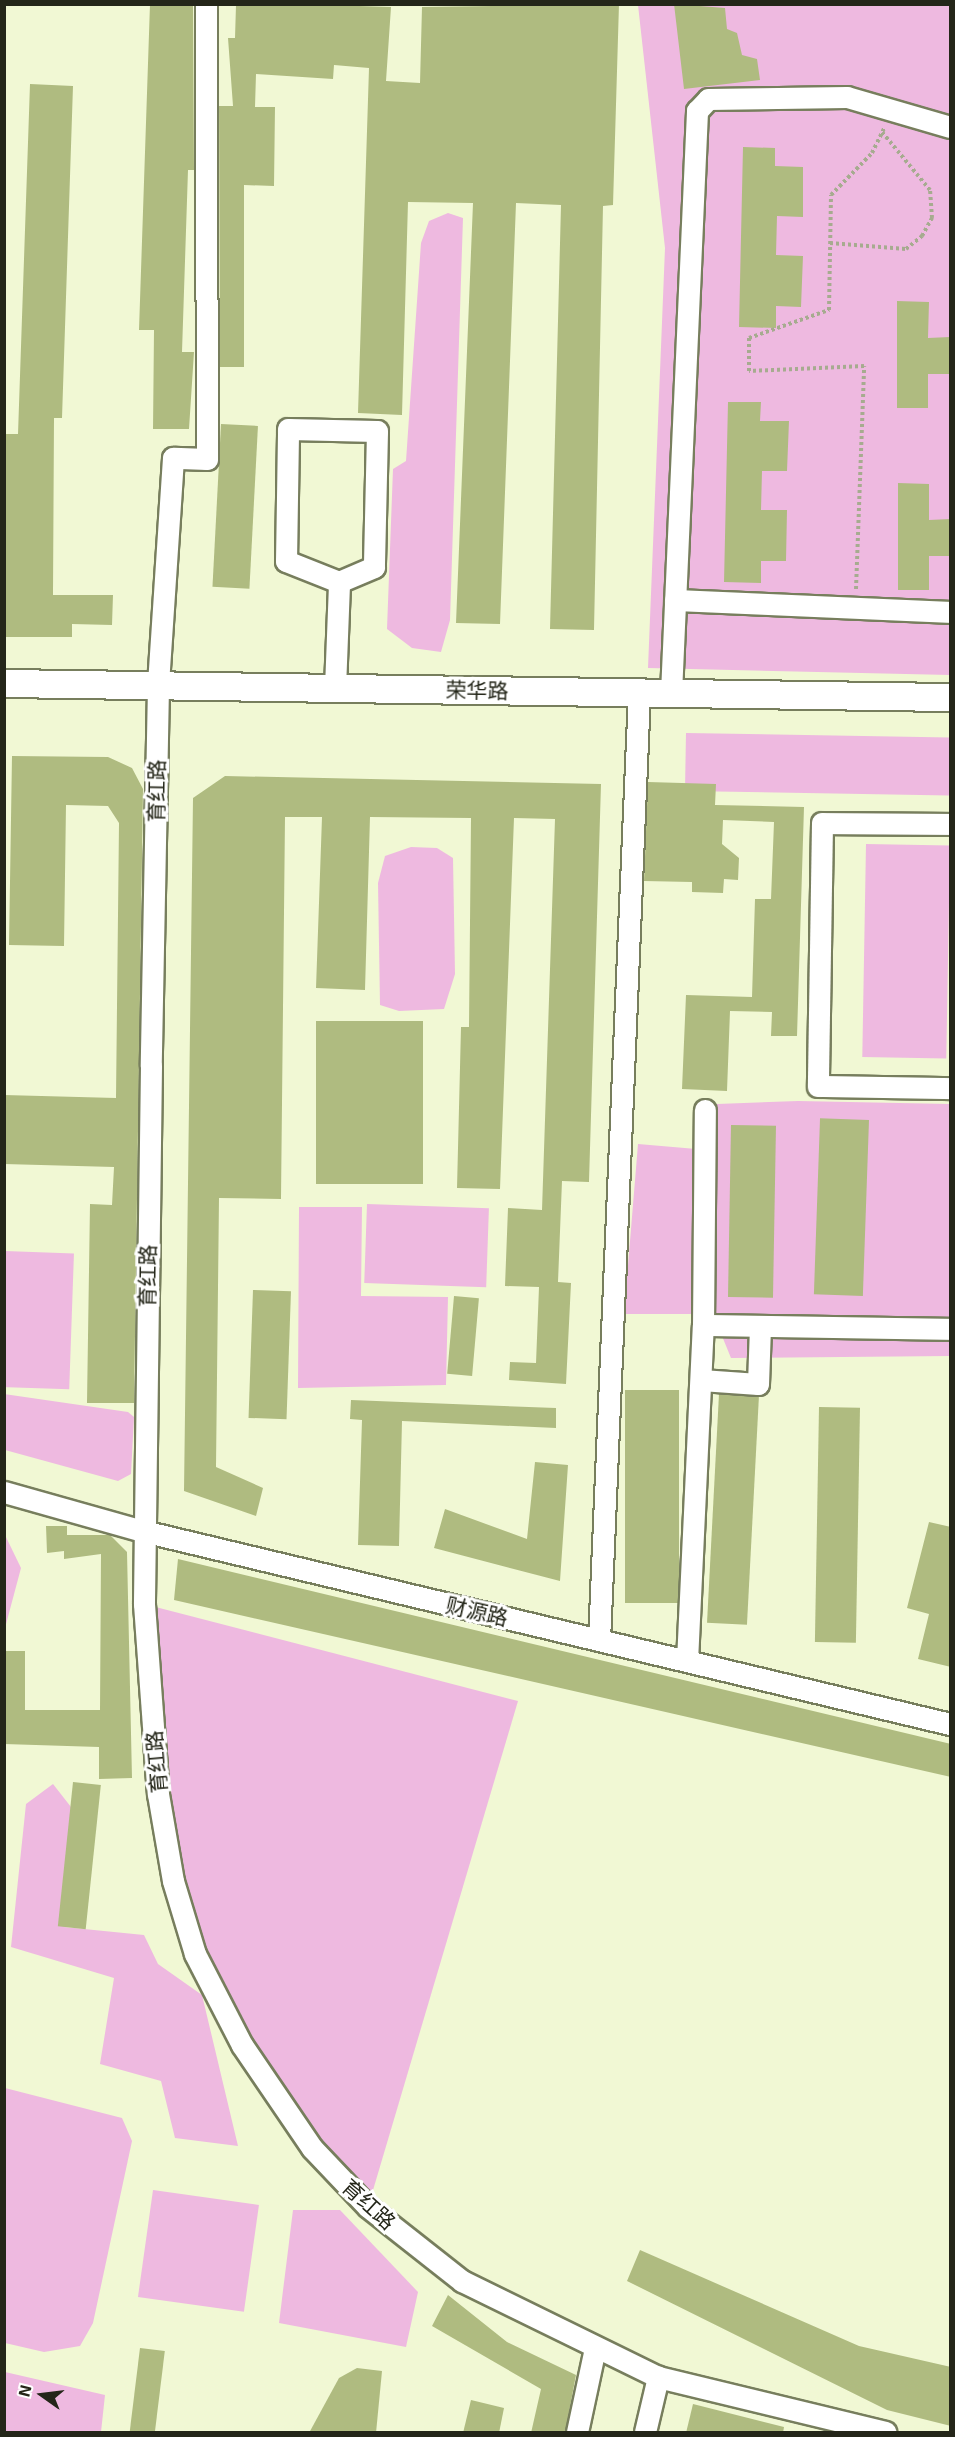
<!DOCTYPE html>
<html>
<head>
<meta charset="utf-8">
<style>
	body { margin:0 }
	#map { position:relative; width:955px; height:2437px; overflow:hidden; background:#f1f8d4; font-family:"Exo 2","Noto Sans SC",sans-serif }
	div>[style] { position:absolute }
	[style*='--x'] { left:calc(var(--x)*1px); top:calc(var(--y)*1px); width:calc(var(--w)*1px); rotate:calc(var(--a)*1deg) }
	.green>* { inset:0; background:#eeb9e0; transform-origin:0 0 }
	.building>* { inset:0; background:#afbb80; transform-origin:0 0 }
	.path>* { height:4px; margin-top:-2px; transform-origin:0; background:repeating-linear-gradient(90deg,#a6ab8f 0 3px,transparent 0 6px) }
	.roads { filter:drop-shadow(2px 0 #777e5d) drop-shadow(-2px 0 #777e5d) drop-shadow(0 2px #777e5d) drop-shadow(0 -2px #777e5d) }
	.minor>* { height:21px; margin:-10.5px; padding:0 10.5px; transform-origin:10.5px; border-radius:10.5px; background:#fff }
	.major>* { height:27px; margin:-13.5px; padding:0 13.5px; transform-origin:13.5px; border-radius:13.5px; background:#fff }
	span { translate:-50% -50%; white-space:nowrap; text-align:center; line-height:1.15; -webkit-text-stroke:6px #fff; paint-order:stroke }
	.street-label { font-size:21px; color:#242619 }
	.frame { position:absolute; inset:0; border:6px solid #242619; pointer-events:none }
	.north { position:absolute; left:12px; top:2365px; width:60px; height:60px; -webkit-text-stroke:4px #fff; paint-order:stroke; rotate:284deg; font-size:16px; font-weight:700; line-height:24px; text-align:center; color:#242619 }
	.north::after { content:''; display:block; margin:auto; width:21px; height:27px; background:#242619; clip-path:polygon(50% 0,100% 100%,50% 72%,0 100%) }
</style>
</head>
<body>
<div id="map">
	<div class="green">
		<i style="clip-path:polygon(638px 5px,950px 5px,950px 675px,648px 668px,665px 248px)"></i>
		<i style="clip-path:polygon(448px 213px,463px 218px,450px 620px,441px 652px,412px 648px,387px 629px,393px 469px,406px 461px,421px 243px,429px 221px)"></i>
		<i style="left:686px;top:733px;width:264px;height:58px;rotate:1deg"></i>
		<i style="left:866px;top:844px;width:84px;height:213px;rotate:1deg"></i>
		<i style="clip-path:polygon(411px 847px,437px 848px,453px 858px,455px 974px,444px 1009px,399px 1011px,380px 1005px,378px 883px,385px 856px)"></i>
		<i style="clip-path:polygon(798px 1101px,950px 1104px,950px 1356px,731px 1358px,713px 1314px,624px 1314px,638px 1144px,708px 1150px,717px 1104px)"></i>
		<i style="left:367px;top:1204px;width:122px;height:79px;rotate:2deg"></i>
		<i style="clip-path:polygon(299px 1207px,362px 1207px,361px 1296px,448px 1297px,446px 1385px,298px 1388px)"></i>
		<i style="left:5px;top:1251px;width:69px;height:136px;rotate:2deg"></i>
		<i style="clip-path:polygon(4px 1394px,128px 1412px,134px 1417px,131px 1474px,118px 1481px,5px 1450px)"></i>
		<i style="clip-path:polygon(5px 1535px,21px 1568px,5px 1628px)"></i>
		<i style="clip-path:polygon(144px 1604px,518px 1701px,368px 2207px,242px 2045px,173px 1881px)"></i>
		<i style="clip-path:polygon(53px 1784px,71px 1807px,64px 1927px,144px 1935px,158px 1964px,202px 1995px,238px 2146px,175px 2138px,161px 2081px,100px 2064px,114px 1978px,11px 1947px,26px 1804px)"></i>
		<i style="clip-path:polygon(5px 2088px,122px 2118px,132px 2141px,93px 2323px,80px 2346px,44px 2352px,5px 2343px)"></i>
		<i style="left:153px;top:2190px;width:107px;height:108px;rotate:8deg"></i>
		<i style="clip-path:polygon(293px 2210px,340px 2210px,418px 2292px,406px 2347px,279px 2323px)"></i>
		<i style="clip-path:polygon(5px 2372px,105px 2395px,101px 2432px,5px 2432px)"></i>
	</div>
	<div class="building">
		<i style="clip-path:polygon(150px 4px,193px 4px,194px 170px,188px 170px,182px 352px,194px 352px,189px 429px,153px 429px,154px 330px,139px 330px)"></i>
		<i style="clip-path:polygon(295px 4px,391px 7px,386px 81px,420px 83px,422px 7px,619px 4px,613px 205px,603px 206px,594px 630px,550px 629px,561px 205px,516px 203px,500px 624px,456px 623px,473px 203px,408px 202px,402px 415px,358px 413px,369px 68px,334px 65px,333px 79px,256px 74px,255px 107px,275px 107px,274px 186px,244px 185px,244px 367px,220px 367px,219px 106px,233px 106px,228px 38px,235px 38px,236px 5px)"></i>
		<i style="clip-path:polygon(674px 4px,725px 8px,727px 29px,737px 33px,742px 55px,757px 59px,760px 80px,684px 89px)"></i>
		<i style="clip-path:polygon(30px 84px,73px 86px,62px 418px,54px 418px,53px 595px,113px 595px,112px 625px,72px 624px,72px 637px,4px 637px,4px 434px,18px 434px)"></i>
		<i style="clip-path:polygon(743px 147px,775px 148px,775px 166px,803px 167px,803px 217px,777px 216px,776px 255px,803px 256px,801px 307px,776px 306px,776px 328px,739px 327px)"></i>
		<i style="clip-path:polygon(897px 301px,929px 302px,928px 338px,950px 337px,949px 374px,928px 374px,928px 408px,897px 408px)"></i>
		<i style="clip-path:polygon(728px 402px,761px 402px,760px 421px,789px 421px,787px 471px,762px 471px,761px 510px,787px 510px,786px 561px,761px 561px,761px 583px,724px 582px)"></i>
		<i style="left:221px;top:424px;width:37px;height:163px;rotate:3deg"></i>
		<i style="clip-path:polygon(898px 483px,929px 484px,929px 520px,950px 519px,950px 556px,929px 556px,929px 590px,898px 590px)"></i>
		<i style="clip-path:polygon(12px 756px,108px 757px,132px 768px,143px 789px,134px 1403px,87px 1403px,90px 1204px,112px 1205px,114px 1167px,4px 1164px,4px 1095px,116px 1098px,119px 823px,108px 806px,66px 805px,64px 946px,9px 945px)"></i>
		<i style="clip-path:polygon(225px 776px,601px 784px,589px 1182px,562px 1181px,558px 1282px,571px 1283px,566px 1384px,509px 1380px,510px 1362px,536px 1363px,539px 1287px,505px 1286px,508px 1208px,542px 1210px,555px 819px,514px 818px,500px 1189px,457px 1188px,461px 1027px,469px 1027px,471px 818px,370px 817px,365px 990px,316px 988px,322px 817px,285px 817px,281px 1199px,219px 1198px,216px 1467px,263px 1488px,256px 1516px,184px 1491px,193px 798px)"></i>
		<i style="clip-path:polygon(648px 782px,716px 784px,715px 805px,804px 807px,797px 1036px,771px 1036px,772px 1012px,730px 1011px,727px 1091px,682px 1089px,686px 995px,752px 997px,755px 899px,771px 899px,774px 822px,723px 820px,722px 844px,739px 858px,738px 880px,724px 879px,723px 893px,692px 892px,692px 882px,644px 881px)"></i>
		<i style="left:316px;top:1021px;width:107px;height:163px"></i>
		<i style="left:869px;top:1120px;width:176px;height:49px;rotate:92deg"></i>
		<i style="left:731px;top:1125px;width:45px;height:172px;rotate:1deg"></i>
		<i style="left:253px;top:1290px;width:38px;height:128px;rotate:2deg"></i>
		<i style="left:454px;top:1296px;width:25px;height:78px;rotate:5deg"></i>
		<i style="left:625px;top:1390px;width:54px;height:213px"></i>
		<i style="left:719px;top:1394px;width:40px;height:229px;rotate:3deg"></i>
		<i style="clip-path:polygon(351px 1400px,556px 1408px,556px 1428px,402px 1421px,399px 1546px,358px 1545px,362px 1420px,350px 1419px)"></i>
		<i style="left:819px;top:1407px;width:41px;height:235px;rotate:1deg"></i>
		<i style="clip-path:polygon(535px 1462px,568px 1465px,560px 1581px,434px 1548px,445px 1509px,527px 1539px)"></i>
		<i style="clip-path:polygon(929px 1522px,951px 1527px,951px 1667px,918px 1659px,929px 1614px,907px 1608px)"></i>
		<i style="clip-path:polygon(46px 1526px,67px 1526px,67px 1535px,110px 1535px,127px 1552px,132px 1778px,99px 1779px,99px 1747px,4px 1744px,4px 1651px,25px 1651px,25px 1710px,100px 1710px,101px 1554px,64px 1559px,64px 1551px,47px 1553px)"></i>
		<i style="clip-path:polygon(178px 1559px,951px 1744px,951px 1777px,174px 1600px)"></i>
		<i style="left:73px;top:1782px;width:28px;height:145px;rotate:6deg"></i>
		<i style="clip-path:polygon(640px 2250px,859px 2346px,951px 2367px,951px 2426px,887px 2410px,627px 2281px)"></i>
		<i style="clip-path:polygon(448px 2295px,507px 2342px,576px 2375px,565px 2433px,531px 2433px,541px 2389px,432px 2326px)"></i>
		<i style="left:140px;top:2348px;width:25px;height:86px;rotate:7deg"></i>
		<i style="clip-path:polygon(357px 2368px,382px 2371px,376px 2433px,309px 2433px,339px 2378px)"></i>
		<i style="clip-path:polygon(471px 2400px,504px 2408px,499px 2433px,463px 2433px)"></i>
		<i style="clip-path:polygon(693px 2404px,784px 2427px,783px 2433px,686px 2433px)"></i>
	</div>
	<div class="path">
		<i style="--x:830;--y:243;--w:76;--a:4.5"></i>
		<i style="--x:906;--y:249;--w:21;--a:-39"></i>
		<i style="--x:922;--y:236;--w:21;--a:-61"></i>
		<i style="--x:932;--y:218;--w:28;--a:-94"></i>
		<i style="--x:930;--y:190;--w:75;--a:-129.6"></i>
		<i style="--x:856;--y:589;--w:223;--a:-87.9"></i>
		<i style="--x:864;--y:366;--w:115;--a:177.5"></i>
		<i style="--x:749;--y:371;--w:33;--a:-90"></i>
		<i style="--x:749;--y:338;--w:85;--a:-19.3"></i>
		<i style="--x:829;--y:310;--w:115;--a:-89"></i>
		<i style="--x:831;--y:195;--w:59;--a:-45.7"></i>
		<i style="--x:872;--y:153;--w:28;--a:-64"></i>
	</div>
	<div class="roads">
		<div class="minor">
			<i style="--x:206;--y:4;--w:455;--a:89.9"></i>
			<i style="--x:207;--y:459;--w:34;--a:-178"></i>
			<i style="--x:173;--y:458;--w:228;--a:93.8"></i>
			<i style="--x:158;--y:686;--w:380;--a:91.1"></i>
			<i style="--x:151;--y:1066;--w:538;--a:90.75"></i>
			<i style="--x:144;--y:1604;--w:191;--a:85.8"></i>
			<i style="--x:158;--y:1794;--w:88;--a:80.2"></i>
			<i style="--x:173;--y:1881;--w:76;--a:73.2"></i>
			<i style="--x:195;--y:1954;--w:102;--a:62.7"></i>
			<i style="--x:242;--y:2045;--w:125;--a:55.8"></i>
			<i style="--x:312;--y:2148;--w:81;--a:46.5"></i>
			<i style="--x:368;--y:2207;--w:120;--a:38.2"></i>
			<i style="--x:462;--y:2281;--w:218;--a:26.1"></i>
			<i style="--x:658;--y:2377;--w:234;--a:13.6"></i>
			<i style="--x:288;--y:429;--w:89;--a:1.3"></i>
			<i style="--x:377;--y:431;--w:136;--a:91.3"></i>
			<i style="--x:374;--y:567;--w:38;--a:157"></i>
			<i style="--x:339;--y:582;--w:57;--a:-158.4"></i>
			<i style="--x:286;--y:561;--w:132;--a:-89.1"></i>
			<i style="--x:675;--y:600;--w:275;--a:2.5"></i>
			<i style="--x:335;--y:688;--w:106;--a:-87.8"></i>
			<i style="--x:671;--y:693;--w:583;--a:-87.44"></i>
			<i style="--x:697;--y:111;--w:16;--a:-47"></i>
			<i style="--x:708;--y:99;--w:139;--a:-0.8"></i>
			<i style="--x:847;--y:97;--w:107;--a:16.2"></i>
			<i style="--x:950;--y:824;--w:128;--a:-179.6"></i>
			<i style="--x:822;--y:823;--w:263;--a:90.9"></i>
			<i style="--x:818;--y:1086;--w:132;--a:0.9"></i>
			<i style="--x:703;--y:1325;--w:247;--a:0.9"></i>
			<i style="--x:701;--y:1380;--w:57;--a:4"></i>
			<i style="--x:758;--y:1384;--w:58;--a:-88"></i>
			<i style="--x:4;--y:1492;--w:144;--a:15.7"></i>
			<i style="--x:143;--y:1531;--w:830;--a:13.45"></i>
			<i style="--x:599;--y:1640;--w:948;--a:-87.58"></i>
			<i style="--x:687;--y:1661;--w:336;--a:-87.3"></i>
			<i style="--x:703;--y:1325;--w:215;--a:-89.5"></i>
			<i style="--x:577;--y:2432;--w:86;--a:-77.9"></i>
			<i style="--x:645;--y:2432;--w:57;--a:-76.7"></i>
		</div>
		<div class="major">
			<i style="--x:4;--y:683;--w:946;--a:0.85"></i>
		</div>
	</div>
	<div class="street-label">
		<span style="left:477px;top:690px;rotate:1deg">荣华路</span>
		<span style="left:156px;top:791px;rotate:-89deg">育红路</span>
		<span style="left:147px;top:1276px;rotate:-89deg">育红路</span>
		<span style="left:477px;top:1611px;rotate:13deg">财源路</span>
		<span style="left:156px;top:1762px;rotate:-95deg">育红路</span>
		<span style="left:369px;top:2204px;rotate:42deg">育红路</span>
	</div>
	<div class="frame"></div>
	<div class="north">N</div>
</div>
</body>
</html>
